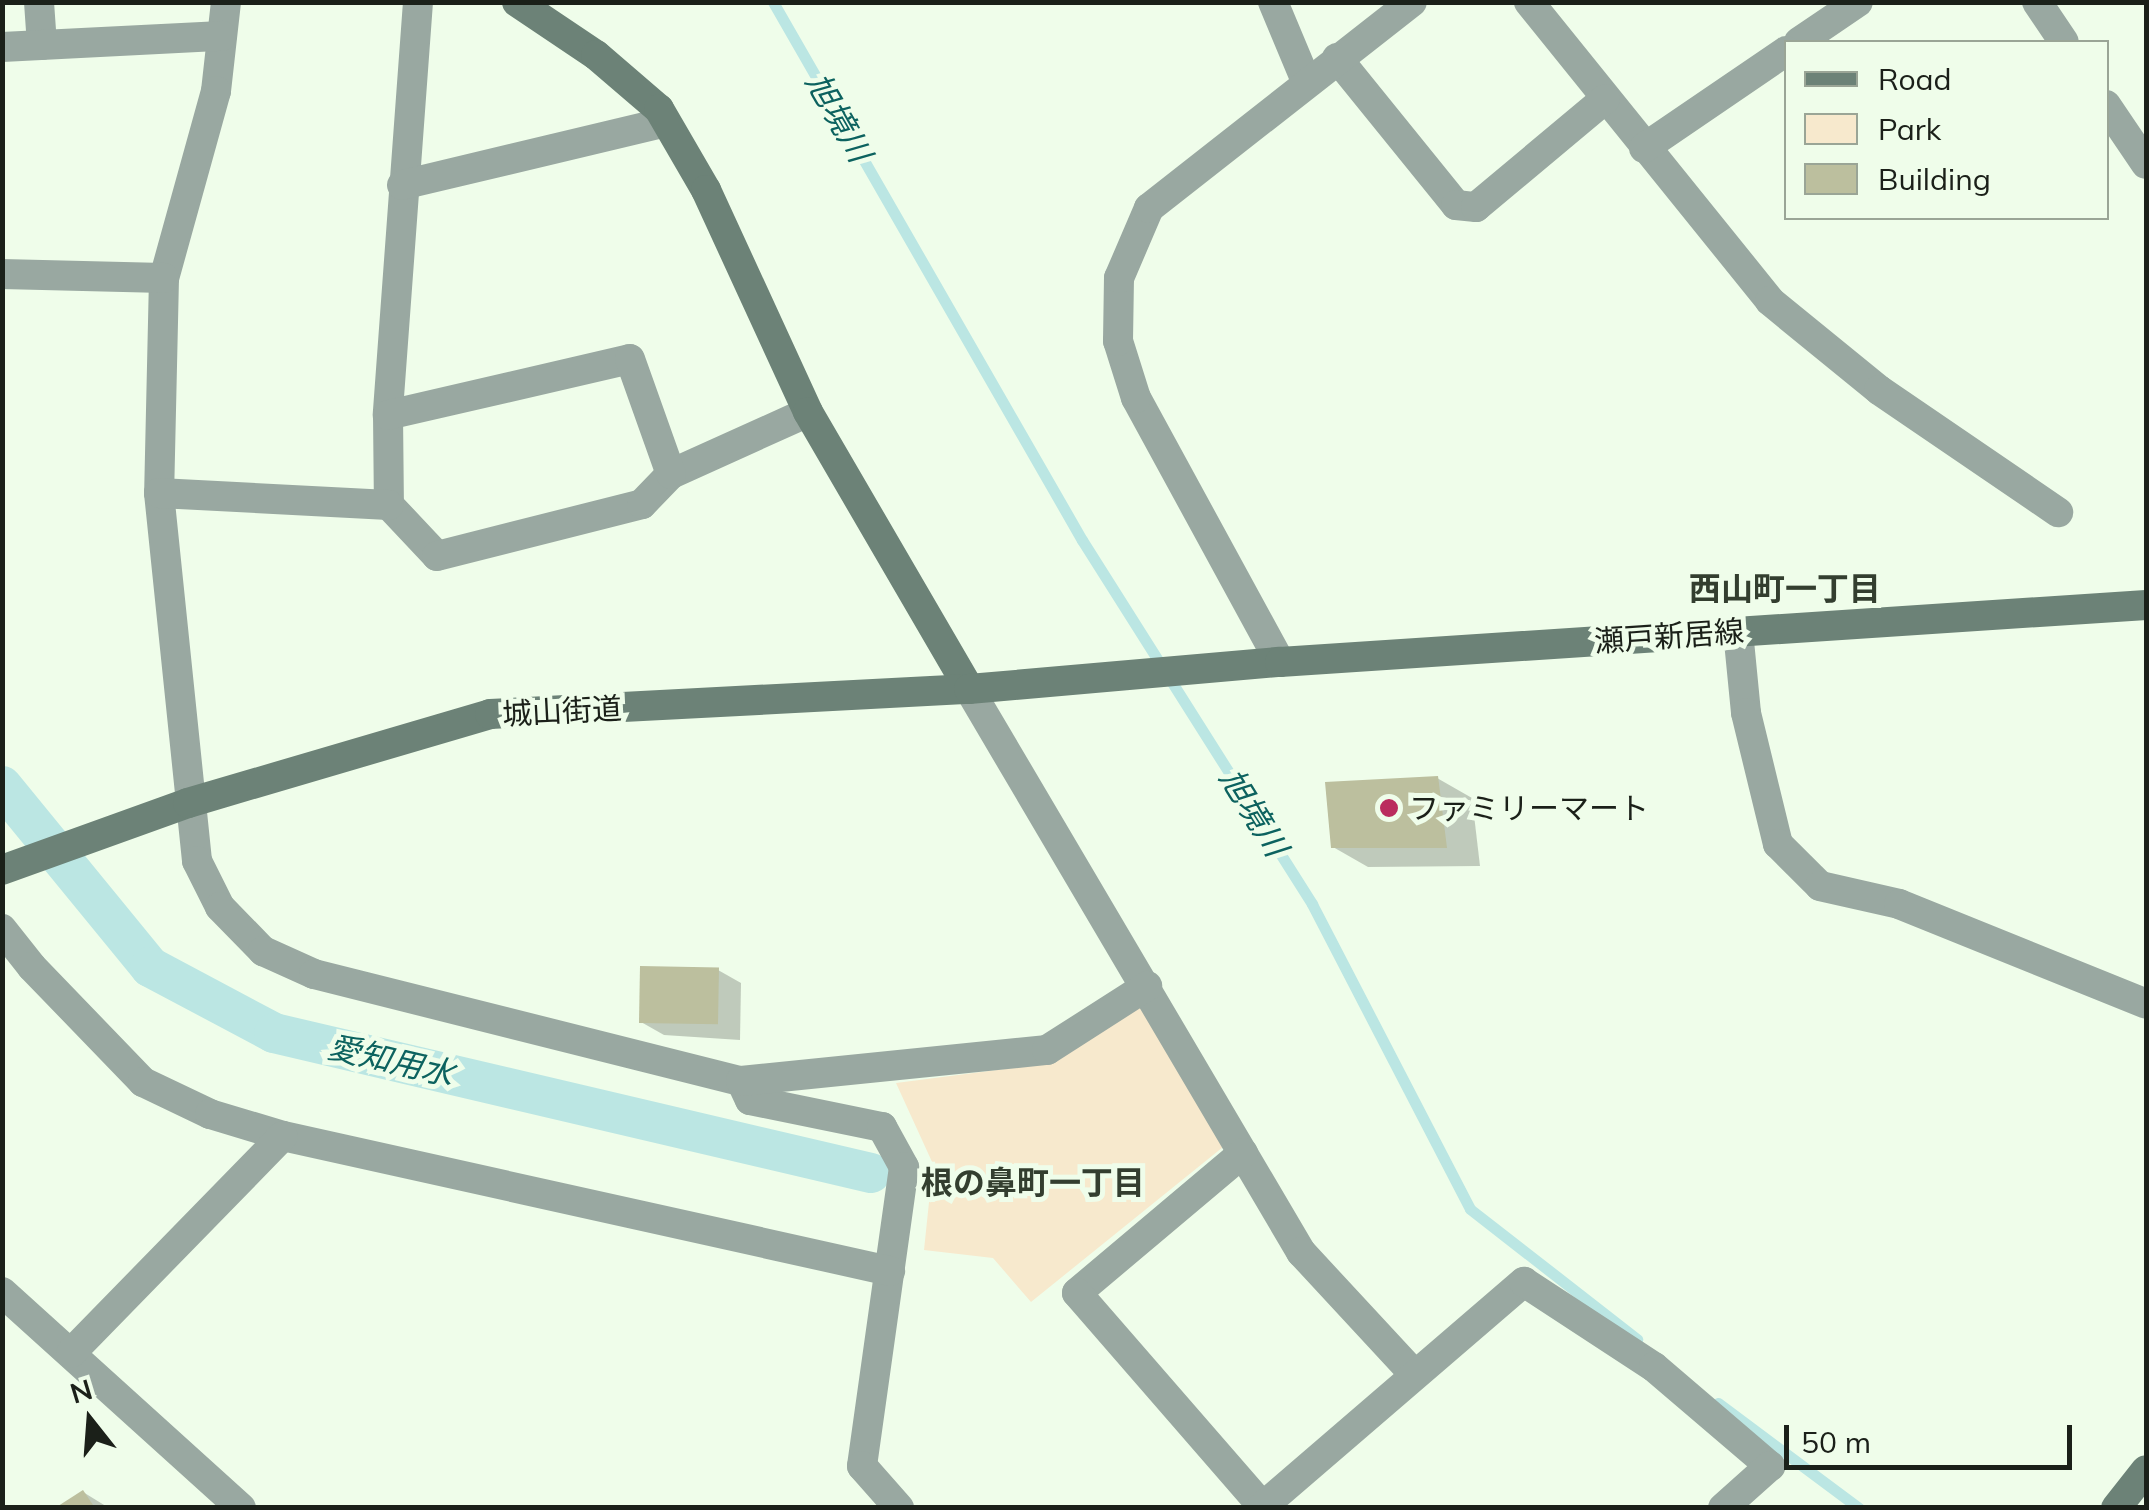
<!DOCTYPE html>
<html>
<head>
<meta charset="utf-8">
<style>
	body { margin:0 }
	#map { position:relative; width:2149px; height:1510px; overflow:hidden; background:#effdea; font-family:Mulish,"Noto Sans JP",sans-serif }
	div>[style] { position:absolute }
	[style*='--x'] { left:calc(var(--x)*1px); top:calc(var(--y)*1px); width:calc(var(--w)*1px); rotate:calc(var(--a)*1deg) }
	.green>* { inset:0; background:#f7e9cd }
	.shadow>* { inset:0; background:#0003 }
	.stream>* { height:11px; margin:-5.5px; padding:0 5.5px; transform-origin:5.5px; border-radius:5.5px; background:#bbe6e3 }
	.canal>* { height:40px; margin:-20px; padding:0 20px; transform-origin:20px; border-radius:20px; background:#bbe6e3 }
	.building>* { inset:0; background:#bcbf9e; transform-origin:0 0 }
	.street>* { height:30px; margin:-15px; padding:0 15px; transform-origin:15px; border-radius:15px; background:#99a8a1 }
	.secondary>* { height:30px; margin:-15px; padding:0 15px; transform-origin:15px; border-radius:15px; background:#6c8277 }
	.dots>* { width:28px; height:28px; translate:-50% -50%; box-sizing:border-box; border:5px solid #effdea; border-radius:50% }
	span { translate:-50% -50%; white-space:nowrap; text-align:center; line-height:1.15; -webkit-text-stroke:10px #effdea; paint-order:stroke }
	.street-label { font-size:30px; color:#1b2019 }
	.poi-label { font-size:30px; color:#1b2019 }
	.left { translate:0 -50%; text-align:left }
	.water-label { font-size:32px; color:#0c625f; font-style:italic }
	.neighbourhood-label { font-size:32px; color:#333e2f; font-weight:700 }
	.frame { position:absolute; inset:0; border:5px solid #1b2019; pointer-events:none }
	.legend { position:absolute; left:1784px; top:40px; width:325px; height:180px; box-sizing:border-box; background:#effdea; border:2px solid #9aa596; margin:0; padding:12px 18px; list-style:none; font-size:30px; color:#1b2019 }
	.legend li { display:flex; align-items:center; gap:20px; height:50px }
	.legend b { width:50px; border:2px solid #9aa596 }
	.north { position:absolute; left:40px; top:1370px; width:100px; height:100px; -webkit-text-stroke:8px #effdea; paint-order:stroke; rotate:343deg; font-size:28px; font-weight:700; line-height:40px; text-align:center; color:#1b2019 }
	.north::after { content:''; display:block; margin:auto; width:35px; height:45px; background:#1b2019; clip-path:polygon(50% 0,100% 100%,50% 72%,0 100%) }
	.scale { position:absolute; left:1784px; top:1425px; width:288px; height:45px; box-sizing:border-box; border:5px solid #1b2019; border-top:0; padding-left:12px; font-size:30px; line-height:35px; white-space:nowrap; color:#1b2019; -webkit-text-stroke:8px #effdea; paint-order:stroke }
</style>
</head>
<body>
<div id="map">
	<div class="green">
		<i style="clip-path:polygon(1141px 1005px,1228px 1143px,1031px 1302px,993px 1258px,924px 1250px,933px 1164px,896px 1083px,1035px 1065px)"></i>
	</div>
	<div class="shadow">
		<i style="clip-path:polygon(1437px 778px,1472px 798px,1480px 866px,1368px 867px,1333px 847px)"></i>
		<i style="clip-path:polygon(718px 970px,741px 983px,740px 1040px,664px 1035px,641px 1022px)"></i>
		<i style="clip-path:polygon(83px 1492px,109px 1508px,60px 1508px)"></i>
	</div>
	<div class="stream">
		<i style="--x:773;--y:2;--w:620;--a:60.13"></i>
		<i style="--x:1082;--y:540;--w:431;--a:57.7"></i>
		<i style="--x:1312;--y:904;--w:343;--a:62.6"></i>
		<i style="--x:1470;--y:1209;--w:212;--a:37.9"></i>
		<i style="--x:1718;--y:1403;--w:176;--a:36.7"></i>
	</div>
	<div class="canal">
		<i style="--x:2;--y:786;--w:234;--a:50.7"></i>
		<i style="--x:150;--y:967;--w:140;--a:28"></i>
		<i style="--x:274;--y:1033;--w:613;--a:13.2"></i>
	</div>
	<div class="building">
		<i style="clip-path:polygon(1438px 776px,1447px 848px,1331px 848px,1325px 782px)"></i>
		<i style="left:640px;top:966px;width:79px;height:57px;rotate:1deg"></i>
		<i style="clip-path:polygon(83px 1490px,95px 1508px,55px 1508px)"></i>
	</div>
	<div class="street">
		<i style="--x:39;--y:2;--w:43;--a:86"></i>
		<i style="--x:226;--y:2;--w:90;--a:96.4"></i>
		<i style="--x:216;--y:91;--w:194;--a:105.5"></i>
		<i style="--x:164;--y:278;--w:215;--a:91.3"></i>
		<i style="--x:159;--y:493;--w:370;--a:84.1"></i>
		<i style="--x:197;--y:861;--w:51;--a:63.4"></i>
		<i style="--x:220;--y:907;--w:62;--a:45.7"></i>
		<i style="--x:263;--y:951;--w:56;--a:24.3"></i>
		<i style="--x:314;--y:974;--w:440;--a:14.1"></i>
		<i style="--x:741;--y:1081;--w:21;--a:65"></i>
		<i style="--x:750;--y:1100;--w:135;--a:11.6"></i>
		<i style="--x:882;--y:1127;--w:46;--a:61.2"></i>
		<i style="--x:904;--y:1167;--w:302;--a:98"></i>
		<i style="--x:862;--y:1466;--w:56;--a:48.6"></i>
		<i style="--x:418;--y:2;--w:414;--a:94.2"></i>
		<i style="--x:388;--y:415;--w:90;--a:89.4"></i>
		<i style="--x:389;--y:505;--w:70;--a:46.7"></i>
		<i style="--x:437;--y:556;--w:211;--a:-14.2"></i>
		<i style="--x:642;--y:504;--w:42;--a:-46"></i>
		<i style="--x:671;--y:474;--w:150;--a:-24.3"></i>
		<i style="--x:1273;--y:2;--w:86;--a:67.3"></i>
		<i style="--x:1529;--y:2;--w:384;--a:51.1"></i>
		<i style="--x:1770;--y:301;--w:141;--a:39.2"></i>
		<i style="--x:1879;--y:390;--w:217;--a:34.3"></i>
		<i style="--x:2037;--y:2;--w:48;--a:56"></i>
		<i style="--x:1799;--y:42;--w:71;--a:-34.1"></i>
		<i style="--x:2;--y:47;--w:220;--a:-2.9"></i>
		<i style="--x:1337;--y:58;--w:189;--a:51"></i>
		<i style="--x:1456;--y:205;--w:20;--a:6"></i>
		<i style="--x:1476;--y:207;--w:168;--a:-39.9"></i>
		<i style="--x:2106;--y:105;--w:71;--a:55.9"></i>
		<i style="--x:1644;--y:148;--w:172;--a:-34.3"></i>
		<i style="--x:402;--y:185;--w:271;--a:-13.4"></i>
		<i style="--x:2;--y:274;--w:162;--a:1.4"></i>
		<i style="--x:388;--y:415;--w:248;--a:-13"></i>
		<i style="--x:630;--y:359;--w:122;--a:70.4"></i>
		<i style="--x:159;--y:493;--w:230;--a:3"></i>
		<i style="--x:1738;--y:631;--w:82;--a:84.4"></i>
		<i style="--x:1746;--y:713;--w:135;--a:76.3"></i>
		<i style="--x:1778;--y:844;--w:59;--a:45"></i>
		<i style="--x:1820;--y:886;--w:81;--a:12.8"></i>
		<i style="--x:1899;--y:904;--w:266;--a:22"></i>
		<i style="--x:1280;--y:662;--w:301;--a:-118.6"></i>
		<i style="--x:1136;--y:398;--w:60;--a:-107.5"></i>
		<i style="--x:1118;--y:341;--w:63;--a:-89.1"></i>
		<i style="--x:1119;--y:278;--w:76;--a:-66.8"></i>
		<i style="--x:1149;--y:208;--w:334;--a:-38.1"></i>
		<i style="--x:969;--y:689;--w:654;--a:59.47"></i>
		<i style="--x:1301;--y:1252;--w:166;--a:47.2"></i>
		<i style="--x:2;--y:929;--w:48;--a:51.7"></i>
		<i style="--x:32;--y:967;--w:160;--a:46"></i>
		<i style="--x:143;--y:1082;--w:74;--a:25.5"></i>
		<i style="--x:210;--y:1114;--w:76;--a:16.8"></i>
		<i style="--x:283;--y:1136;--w:622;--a:12.54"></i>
		<i style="--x:741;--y:1081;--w:308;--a:-5.8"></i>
		<i style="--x:1047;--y:1050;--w:119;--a:-32.6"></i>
		<i style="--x:1243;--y:1153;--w:217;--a:139.9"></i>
		<i style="--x:1077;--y:1293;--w:282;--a:49"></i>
		<i style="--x:2;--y:1292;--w:322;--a:42.1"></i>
		<i style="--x:71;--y:1353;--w:303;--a:-45.7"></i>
		<i style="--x:1261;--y:1508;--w:347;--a:-40.7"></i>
		<i style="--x:1524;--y:1282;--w:155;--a:33.2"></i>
		<i style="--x:1654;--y:1367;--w:153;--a:40.5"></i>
		<i style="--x:1770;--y:1466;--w:63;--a:138.2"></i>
	</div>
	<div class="secondary">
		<i style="--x:517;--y:2;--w:95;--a:33.9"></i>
		<i style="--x:596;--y:55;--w:83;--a:40.6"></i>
		<i style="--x:659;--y:109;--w:94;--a:59.9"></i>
		<i style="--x:706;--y:190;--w:244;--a:65.3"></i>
		<i style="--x:808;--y:412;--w:320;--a:59.8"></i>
		<i style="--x:2;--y:870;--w:198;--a:-19.8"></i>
		<i style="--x:188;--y:803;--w:315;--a:-16.4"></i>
		<i style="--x:490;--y:714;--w:480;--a:-3"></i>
		<i style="--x:969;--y:689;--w:312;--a:-5"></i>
		<i style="--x:1280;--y:662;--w:868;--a:-3.77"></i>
		<i style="--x:2116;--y:1508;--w:48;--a:-51.7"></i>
	</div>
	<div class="dots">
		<i style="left:1389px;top:808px;background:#ba2c5d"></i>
	</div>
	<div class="street-label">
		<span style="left:1669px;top:636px;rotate:-4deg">瀬戸新居線</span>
		<span style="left:562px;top:711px;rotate:-3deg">城山街道</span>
	</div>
	<div class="poi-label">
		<span class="left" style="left:1409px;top:808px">ファミリーマート</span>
	</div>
	<div class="water-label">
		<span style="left:839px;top:117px;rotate:60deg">旭境川</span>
		<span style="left:1254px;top:812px;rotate:58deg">旭境川</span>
		<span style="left:391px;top:1060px;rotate:13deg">愛知用水</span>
	</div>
	<div class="neighbourhood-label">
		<span style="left:1785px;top:588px">西山町一丁目</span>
		<span style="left:1033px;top:1182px">根の鼻町一丁目</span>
	</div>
	<div class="frame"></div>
	<ul class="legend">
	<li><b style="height:12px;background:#6c8277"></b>Road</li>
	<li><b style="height:28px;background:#f7e9cd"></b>Park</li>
	<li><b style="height:28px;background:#bcbf9e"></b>Building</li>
	</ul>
	<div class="north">N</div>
	<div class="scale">50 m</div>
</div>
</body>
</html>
